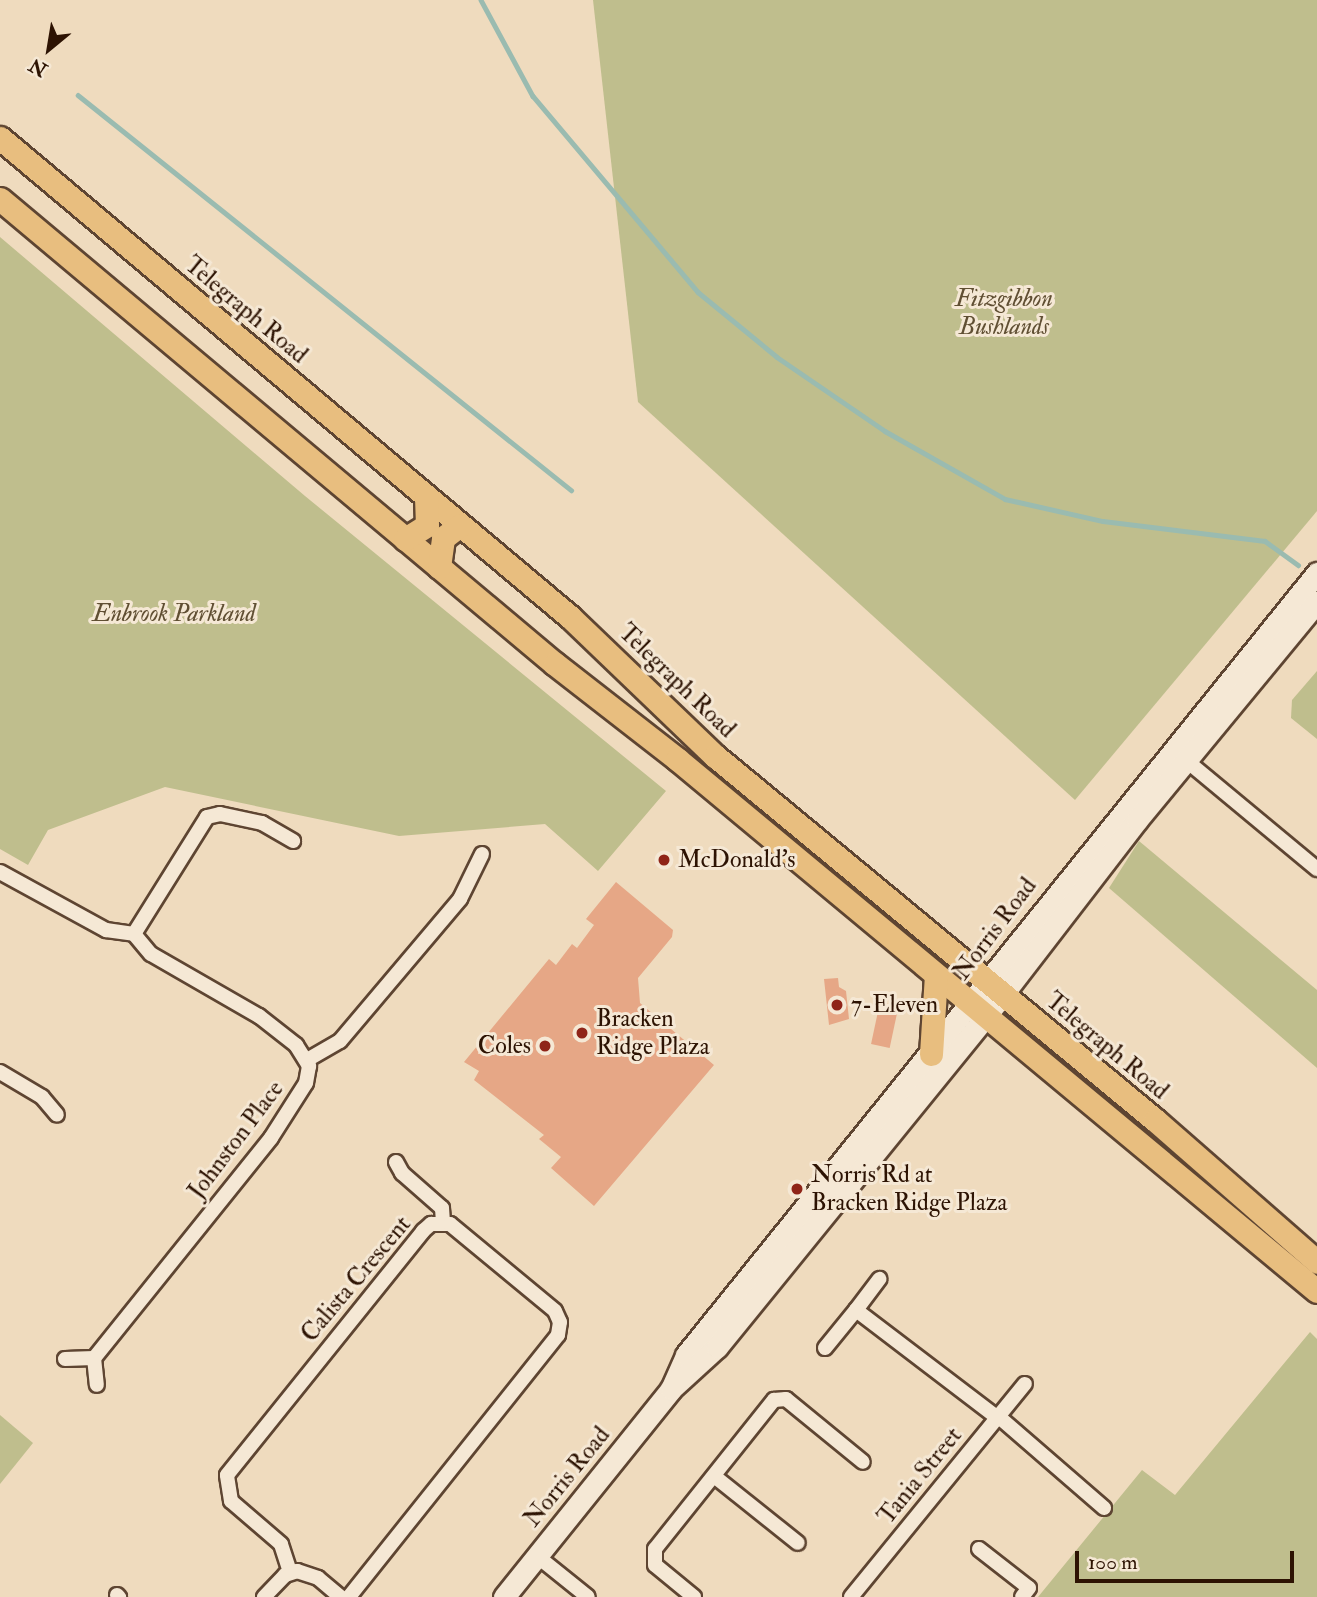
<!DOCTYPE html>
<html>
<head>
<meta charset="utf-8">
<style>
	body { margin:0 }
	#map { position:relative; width:1317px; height:1597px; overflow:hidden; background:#efdbbe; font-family:"IM FELL Double Pica",serif }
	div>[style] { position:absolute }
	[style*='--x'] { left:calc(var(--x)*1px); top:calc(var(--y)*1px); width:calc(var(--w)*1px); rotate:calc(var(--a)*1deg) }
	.green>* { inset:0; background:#bfbe8d }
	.stream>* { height:4.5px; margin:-2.25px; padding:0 2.25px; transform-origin:2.25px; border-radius:2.25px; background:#9abbb0 }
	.building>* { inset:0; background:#e6a786; transform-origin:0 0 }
	.roads { filter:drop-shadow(2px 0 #5e4532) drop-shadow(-2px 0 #5e4532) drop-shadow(0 2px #5e4532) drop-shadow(0 -2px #5e4532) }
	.minor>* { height:14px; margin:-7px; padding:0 7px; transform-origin:7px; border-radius:7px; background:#f5e8d5 }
	.secondary>* { height:21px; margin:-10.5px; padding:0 10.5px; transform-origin:10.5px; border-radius:10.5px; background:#f5e8d5 }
	.primary>* { height:23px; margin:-11.5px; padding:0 11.5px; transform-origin:11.5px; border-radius:11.5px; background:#e8be7f }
	.dots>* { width:19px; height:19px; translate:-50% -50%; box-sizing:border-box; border:4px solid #f5e8d5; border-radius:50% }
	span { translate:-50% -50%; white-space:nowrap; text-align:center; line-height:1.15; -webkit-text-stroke:6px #f5e8d5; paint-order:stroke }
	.park-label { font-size:24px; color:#604f33; font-style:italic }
	.street-label { font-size:24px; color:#2d1303 }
	.poi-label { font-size:24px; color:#2d1303 }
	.left { translate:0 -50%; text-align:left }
	.right { translate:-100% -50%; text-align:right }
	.north { position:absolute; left:14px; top:14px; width:70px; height:70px; -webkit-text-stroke:5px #f5e8d5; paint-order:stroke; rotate:210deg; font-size:19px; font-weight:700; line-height:28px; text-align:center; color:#2d1303 }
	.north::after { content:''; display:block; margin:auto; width:24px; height:32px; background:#2d1303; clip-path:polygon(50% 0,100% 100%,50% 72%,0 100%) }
	.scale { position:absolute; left:1075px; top:1551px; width:219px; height:32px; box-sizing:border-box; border:4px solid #2d1303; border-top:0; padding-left:9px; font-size:21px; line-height:24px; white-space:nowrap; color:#2d1303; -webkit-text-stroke:5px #f5e8d5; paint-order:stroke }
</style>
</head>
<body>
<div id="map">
	<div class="green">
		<i style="clip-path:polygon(593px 0,1317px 0,1317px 511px,1075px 800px,638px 402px)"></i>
		<i style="clip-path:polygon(0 237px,305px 496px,666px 791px,598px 871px,545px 824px,399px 836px,165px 787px,48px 830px,28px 865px,0 849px)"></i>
		<i style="clip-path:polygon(1317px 671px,1317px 739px,1291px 718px,1292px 700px)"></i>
		<i style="clip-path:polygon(1139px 841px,1317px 990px,1317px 1068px,1109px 888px)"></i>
		<i style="clip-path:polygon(1310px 1332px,1317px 1339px,1317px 1597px,1038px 1597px,1142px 1470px,1175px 1495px)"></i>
		<i style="clip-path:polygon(0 1415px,33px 1443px,0 1484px)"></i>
	</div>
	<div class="stream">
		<i style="--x:481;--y:0;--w:109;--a:61.6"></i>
		<i style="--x:533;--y:96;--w:256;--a:49.9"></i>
		<i style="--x:698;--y:292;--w:102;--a:39.4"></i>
		<i style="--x:777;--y:357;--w:131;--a:34.4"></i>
		<i style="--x:885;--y:431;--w:138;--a:29.5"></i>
		<i style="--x:1005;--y:499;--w:100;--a:12.7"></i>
		<i style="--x:1103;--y:521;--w:163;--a:7"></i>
		<i style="--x:1265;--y:541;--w:41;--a:36"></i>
		<i style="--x:78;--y:95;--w:632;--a:38.7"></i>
	</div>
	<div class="building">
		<i style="clip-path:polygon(616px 882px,673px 930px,672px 937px,638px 978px,640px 1003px,714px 1065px,594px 1206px,551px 1168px,561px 1157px,539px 1139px,544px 1135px,474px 1080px,479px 1071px,464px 1062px,549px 959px,556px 965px,572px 944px,577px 948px,594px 925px,586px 919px)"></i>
		<i style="clip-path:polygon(838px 978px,839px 987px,846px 991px,849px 1019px,829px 1025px,824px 979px)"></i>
		<i style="left:880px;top:1002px;width:19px;height:43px;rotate:12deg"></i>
	</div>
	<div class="roads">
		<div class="minor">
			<i style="--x:1181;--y:756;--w:177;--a:39.7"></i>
			<i style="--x:0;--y:872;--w:121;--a:28.7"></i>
			<i style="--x:106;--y:930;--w:28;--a:8"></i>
			<i style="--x:134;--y:934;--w:26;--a:50"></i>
			<i style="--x:151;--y:954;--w:125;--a:29.9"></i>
			<i style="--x:259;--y:1016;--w:47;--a:38.1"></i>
			<i style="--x:296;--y:1045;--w:25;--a:58"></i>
			<i style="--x:309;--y:1066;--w:17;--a:100"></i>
			<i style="--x:306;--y:1083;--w:65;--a:122.5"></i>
			<i style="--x:271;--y:1138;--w:282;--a:128.8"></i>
			<i style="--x:94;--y:1358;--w:27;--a:84"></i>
			<i style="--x:134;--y:934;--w:138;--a:-58"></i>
			<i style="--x:207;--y:817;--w:13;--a:-13"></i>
			<i style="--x:220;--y:814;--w:43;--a:12.1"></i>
			<i style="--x:262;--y:823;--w:36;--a:30"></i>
			<i style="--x:307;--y:1060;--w:38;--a:-30"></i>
			<i style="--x:340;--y:1041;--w:186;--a:-49.8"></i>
			<i style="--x:460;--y:899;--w:50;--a:-63.9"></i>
			<i style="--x:0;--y:1072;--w:49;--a:30.8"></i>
			<i style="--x:42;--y:1097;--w:23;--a:50"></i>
			<i style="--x:396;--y:1162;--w:13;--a:61"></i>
			<i style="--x:402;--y:1173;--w:53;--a:41.2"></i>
			<i style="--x:442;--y:1208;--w:15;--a:86"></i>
			<i style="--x:856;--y:1310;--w:39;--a:-53"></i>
			<i style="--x:825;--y:1348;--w:49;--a:-50.8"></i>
			<i style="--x:856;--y:1310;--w:178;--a:37.3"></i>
			<i style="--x:65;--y:1359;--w:29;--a:-2"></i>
			<i style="--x:999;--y:1417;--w:139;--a:40.9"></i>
			<i style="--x:714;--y:1476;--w:107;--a:38.6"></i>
			<i style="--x:979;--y:1549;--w:63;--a:38"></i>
			<i style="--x:1029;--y:1588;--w:11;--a:128"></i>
			<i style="--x:537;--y:1556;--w:65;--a:38.8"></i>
			<i style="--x:290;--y:1572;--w:29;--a:-108"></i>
			<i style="--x:281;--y:1544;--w:66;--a:-139.3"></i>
			<i style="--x:231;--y:1501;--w:26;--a:-99"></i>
			<i style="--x:227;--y:1475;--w:313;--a:-51.2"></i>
			<i style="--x:423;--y:1231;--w:11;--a:-41"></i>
			<i style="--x:431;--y:1224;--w:19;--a:0"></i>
			<i style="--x:450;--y:1224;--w:136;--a:39.6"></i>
			<i style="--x:555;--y:1311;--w:12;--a:66"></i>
			<i style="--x:560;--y:1322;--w:13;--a:99"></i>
			<i style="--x:558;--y:1335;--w:335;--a:128.6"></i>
			<i style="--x:117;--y:1595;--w:3;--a:45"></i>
			<i style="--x:264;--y:1597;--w:30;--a:-46"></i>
			<i style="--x:285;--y:1575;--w:13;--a:-18"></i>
			<i style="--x:297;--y:1571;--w:22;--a:18"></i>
			<i style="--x:318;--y:1578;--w:30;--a:40"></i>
			<i style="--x:694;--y:1597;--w:50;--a:-140.6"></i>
			<i style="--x:655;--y:1565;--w:16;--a:-90"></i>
			<i style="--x:655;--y:1549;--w:191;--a:-51.4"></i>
			<i style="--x:774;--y:1400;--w:12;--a:-5"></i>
			<i style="--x:786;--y:1399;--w:99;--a:39.3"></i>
			<i style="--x:851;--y:1597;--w:275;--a:-50.8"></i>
		</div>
		<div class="secondary">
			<i style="--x:672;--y:1387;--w:35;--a:-66"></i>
			<i style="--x:686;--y:1355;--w:1005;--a:-51.1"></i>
			<i style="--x:504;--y:1597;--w:267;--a:-51.2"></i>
			<i style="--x:671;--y:1389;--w:62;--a:-42.4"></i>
			<i style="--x:717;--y:1347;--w:427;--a:-50.9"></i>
			<i style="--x:986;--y:1016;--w:247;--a:-52.4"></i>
			<i style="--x:1137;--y:820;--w:283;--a:-50.5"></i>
		</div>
		<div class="primary">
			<i style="--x:0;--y:138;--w:745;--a:40.04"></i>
			<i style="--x:570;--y:617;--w:201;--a:43.8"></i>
			<i style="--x:715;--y:756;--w:571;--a:39.6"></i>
			<i style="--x:1155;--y:1120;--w:215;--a:41.2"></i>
			<i style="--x:0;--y:199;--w:724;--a:39.96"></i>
			<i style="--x:555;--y:664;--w:155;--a:37.9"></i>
			<i style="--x:677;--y:759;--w:832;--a:39.74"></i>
			<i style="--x:405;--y:539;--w:26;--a:-32"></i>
			<i style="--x:427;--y:525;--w:28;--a:-92"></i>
			<i style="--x:439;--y:567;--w:29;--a:-82"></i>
			<i style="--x:443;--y:538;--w:21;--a:-37"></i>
			<i style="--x:931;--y:1054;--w:79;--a:-86.4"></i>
		</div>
	</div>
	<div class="dots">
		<i style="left:664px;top:860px;background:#8f2418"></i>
		<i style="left:837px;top:1005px;background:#8f2418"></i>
		<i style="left:582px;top:1033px;background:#8f2418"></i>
		<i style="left:545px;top:1046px;background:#8f2418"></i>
		<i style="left:797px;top:1189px;background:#8f2418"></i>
	</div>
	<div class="park-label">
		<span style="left:1004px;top:313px">Fitzgibbon<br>Bushlands</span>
		<span style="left:174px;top:614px">Enbrook Parkland</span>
	</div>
	<div class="street-label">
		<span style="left:246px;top:310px;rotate:40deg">Telegraph Road</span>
		<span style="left:677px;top:681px;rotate:44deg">Telegraph Road</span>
		<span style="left:995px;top:929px;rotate:-53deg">Norris Road</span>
		<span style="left:1107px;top:1046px;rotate:40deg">Telegraph Road</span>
		<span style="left:236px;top:1140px;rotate:-53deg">Johnston Place</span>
		<span style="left:356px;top:1279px;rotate:-50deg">Calista Crescent</span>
		<span style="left:920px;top:1476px;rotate:-51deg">Tania Street</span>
		<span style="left:567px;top:1477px;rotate:-51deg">Norris Road</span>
	</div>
	<div class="poi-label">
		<span class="left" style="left:678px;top:860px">McDonald's</span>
		<span class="left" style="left:851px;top:1005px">7-Eleven</span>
		<span class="left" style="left:596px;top:1033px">Bracken<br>Ridge Plaza</span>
		<span class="right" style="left:531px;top:1046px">Coles</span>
		<span class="left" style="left:811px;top:1189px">Norris Rd at<br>Bracken Ridge Plaza</span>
	</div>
	<div class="north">N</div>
	<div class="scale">100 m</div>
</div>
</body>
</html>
